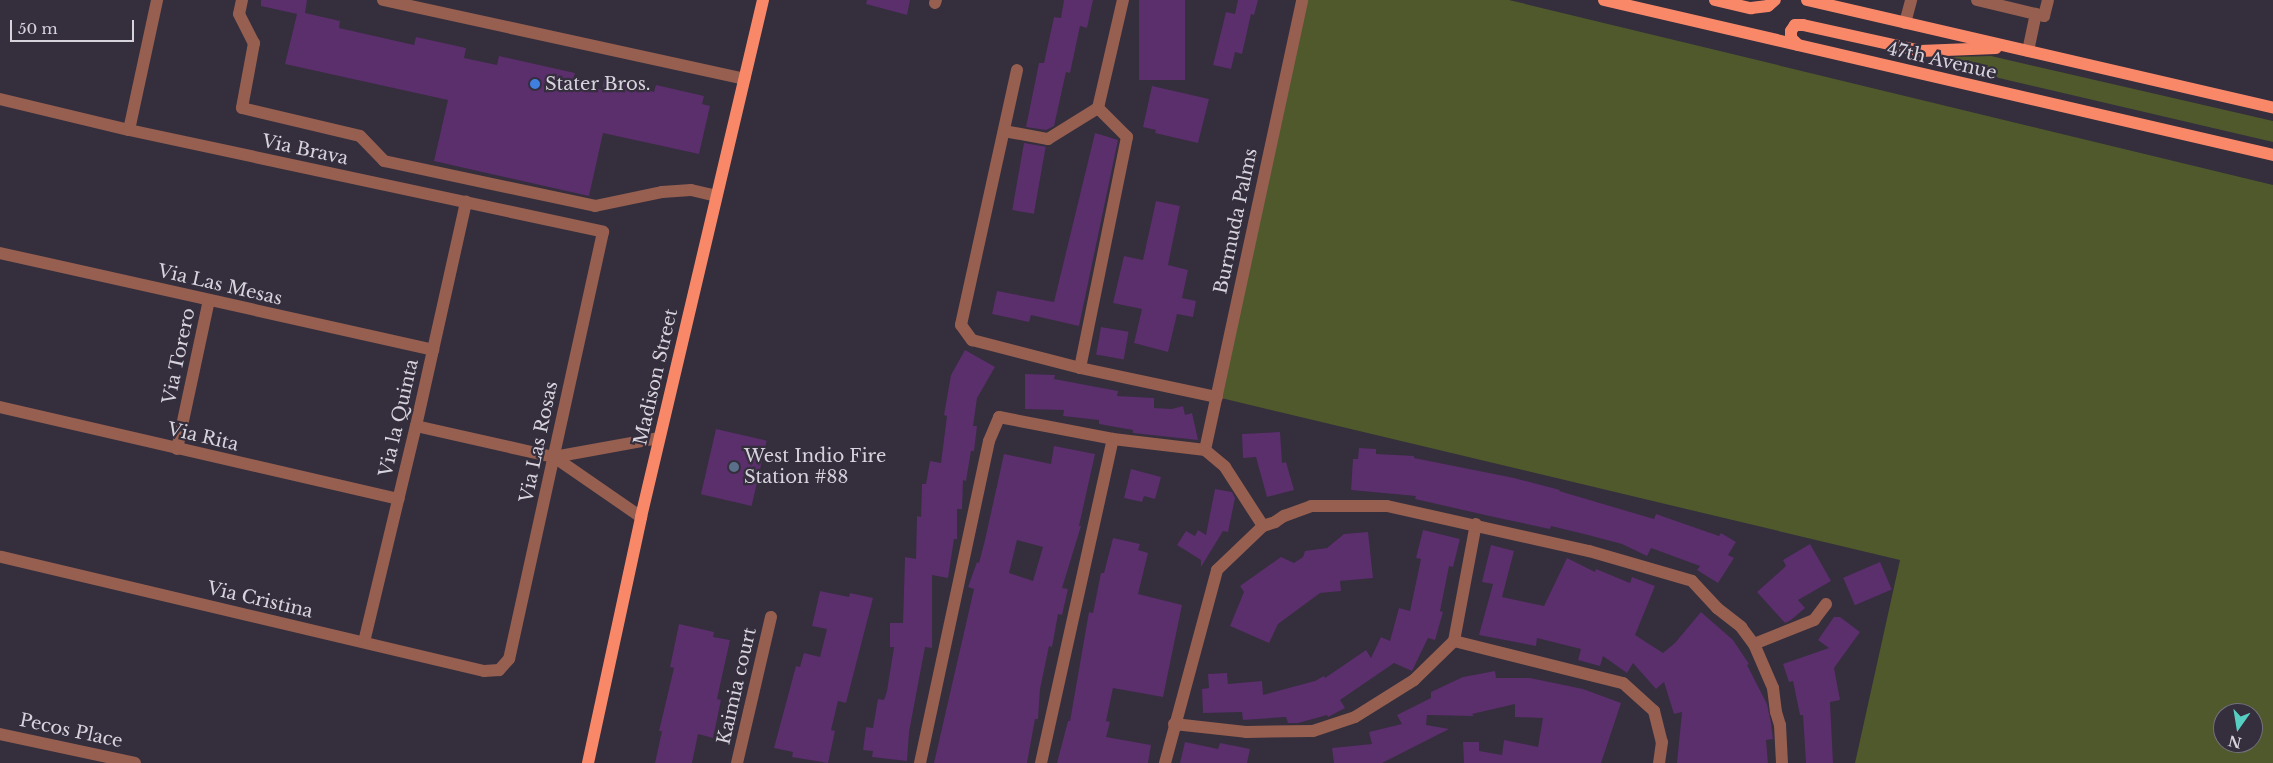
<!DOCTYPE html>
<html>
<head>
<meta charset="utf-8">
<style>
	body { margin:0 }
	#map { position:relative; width:2273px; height:763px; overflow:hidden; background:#342e3d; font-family:"Libre Baskerville",serif }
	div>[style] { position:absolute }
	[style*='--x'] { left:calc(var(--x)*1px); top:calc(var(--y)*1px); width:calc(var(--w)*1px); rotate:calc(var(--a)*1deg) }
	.green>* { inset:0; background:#4f592b }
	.building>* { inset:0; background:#5b2e6c; transform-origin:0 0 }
	.minor>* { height:12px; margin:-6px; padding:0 6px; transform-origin:6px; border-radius:6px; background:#965f50 }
	.major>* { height:12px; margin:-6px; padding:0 6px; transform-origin:6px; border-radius:6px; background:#f98869 }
	.dots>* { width:14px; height:14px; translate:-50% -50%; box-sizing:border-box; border:2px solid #342e3d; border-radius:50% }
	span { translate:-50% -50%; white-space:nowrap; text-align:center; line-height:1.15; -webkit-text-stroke:4.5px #342e3d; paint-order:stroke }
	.street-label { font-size:18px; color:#d7d3dd }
	.poi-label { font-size:18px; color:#d7d3dd }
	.left { translate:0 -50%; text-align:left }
	.north { position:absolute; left:2213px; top:703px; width:50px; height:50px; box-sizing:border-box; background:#342e3d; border:1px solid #75707d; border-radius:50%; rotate:193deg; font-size:14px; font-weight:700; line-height:20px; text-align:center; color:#d7d3dd }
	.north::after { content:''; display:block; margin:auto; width:18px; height:22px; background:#57cec2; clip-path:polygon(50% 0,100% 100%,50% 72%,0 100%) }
	.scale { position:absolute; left:10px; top:20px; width:124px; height:22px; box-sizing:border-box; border:2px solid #d7d3dd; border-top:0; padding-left:6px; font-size:15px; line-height:18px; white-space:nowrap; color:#d7d3dd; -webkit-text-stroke:4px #342e3d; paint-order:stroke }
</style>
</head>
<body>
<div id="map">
	<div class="green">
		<i style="clip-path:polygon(evenodd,1302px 0,1509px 0,2273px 185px,2273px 763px,1855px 763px,1900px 560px,1217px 397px,1302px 0,2223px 713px,2253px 713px,2253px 743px,2223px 743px,2223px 713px)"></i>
		<i style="clip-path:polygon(1991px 56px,2273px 121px,2273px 142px,1952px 67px,1952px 57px)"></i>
	</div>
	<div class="building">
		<i style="clip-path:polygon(261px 0,307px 0,305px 13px,340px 21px,339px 28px,414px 45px,416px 37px,466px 48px,464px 58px,497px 65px,499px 56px,575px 73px,572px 83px,602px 90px,604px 80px,654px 92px,656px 85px,704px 96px,702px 104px,710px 106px,699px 154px,603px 133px,589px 196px,434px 161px,448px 100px,285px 64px,297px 14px,261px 6px)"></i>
		<i style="clip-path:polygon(867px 0,910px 0,907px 15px,866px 4px)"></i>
		<i style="clip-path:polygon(1064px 0,1093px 0,1087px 28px,1080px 26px,1070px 73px,1066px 72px,1054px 126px,1046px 130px,1026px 127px,1039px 63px,1044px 63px,1054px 17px,1061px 18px)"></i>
		<i style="left:1139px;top:0;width:46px;height:80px"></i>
		<i style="clip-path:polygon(1238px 0,1258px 0,1254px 15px,1251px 14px,1242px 54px,1235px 52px,1231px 69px,1213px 65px,1226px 12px,1235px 14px)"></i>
		<i style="clip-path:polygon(1152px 86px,1209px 99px,1198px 143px,1155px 133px,1156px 130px,1143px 127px)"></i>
		<i style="clip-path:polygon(1095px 133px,1118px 140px,1079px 326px,1031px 315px,1029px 322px,992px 314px,997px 291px,1054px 302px)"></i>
		<i style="left:1024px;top:143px;width:22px;height:68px;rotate:10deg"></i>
		<i style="clip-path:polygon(1156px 201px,1180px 206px,1168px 265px,1188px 270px,1182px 298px,1196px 301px,1193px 317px,1177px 314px,1168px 352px,1134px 343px,1142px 309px,1113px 303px,1124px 256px,1143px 260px)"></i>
		<i style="left:1101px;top:327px;width:28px;height:28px;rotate:10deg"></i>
		<i style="clip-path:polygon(965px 350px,995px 367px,977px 398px,973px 426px,977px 426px,974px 451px,971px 451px,966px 481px,963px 480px,962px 509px,957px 509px,957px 539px,954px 539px,948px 578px,932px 575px,932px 648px,925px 647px,909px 732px,907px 761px,872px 757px,873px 751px,863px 750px,866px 727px,873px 728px,878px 699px,884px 700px,887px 691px,894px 647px,890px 647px,890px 623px,903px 623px,905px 557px,916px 559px,917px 516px,921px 517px,922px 484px,926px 484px,930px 461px,941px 463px,947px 416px,944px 415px,951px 375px)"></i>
		<i style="clip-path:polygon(1025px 374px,1055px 375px,1054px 379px,1118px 391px,1117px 396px,1154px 398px,1154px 408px,1172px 409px,1183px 406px,1185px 415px,1192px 413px,1198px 440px,1133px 433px,1133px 430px,1099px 424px,1099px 420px,1063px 416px,1064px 410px,1025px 409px)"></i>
		<i style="left:716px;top:429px;width:52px;height:67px;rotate:13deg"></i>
		<i style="clip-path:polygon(1280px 432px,1282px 463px,1286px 462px,1294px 490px,1267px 497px,1256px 457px,1243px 458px,1242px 434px)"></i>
		<i style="clip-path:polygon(evenodd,1054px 446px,1095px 454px,1079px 526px,1081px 526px,1062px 588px,1068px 589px,1062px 615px,1058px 614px,1052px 647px,1049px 646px,1040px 689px,1038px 719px,1035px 719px,1027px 763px,934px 763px,974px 589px,968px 587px,977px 562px,979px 563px,985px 540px,1004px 454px,1051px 464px,1054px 446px,1017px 540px,1043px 547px,1033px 581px,1009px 573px,1017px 540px)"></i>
		<i style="clip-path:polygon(1359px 448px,1376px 449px,1376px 454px,1414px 456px,1414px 458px,1514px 478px,1560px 490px,1559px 491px,1654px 519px,1656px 514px,1719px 536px,1721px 533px,1736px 542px,1728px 555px,1734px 558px,1718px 583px,1697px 570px,1700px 566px,1651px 548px,1647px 556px,1622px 544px,1588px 535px,1551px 526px,1550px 529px,1494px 517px,1415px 499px,1416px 496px,1351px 490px,1353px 459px,1358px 459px)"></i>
		<i style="clip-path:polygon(1131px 469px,1161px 477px,1155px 499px,1144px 496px,1142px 502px,1124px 498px)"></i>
		<i style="clip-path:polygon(1215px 489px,1232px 492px,1235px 498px,1228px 532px,1223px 531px,1201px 567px,1201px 560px,1177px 545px,1186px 531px,1195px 536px,1198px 530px,1206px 535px)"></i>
		<i style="clip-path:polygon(1423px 530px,1460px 539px,1453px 567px,1449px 566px,1440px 611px,1443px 612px,1435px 640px,1428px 638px,1412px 671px,1394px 663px,1340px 700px,1345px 708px,1328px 717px,1327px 715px,1298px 723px,1288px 723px,1286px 717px,1243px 720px,1242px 712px,1203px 713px,1202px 689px,1209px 688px,1208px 674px,1227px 673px,1228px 684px,1262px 681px,1263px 695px,1315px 681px,1324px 676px,1325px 678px,1366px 650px,1371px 658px,1381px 637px,1390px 641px,1399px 608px,1410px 611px,1421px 559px,1416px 558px)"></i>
		<i style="clip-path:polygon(1368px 532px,1373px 578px,1340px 581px,1341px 591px,1320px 593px,1278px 624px,1269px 643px,1230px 626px,1244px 592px,1240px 586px,1281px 557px,1294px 563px,1303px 557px,1305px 551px,1327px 548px,1344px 534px)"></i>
		<i style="clip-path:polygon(1113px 538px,1140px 544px,1138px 550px,1148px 553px,1138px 594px,1182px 605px,1163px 697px,1113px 688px,1106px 721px,1110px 722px,1106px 737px,1151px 745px,1148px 763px,1057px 763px,1068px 721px,1070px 721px,1089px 612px,1093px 613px,1101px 573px,1104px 573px)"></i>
		<i style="clip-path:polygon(1810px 544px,1831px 581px,1798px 600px,1805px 608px,1791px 620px,1785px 623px,1757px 592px,1786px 566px,1783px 560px)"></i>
		<i style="clip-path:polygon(1491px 545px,1514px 551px,1502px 597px,1544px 606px,1567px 558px,1595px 572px,1596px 569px,1630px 583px,1632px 577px,1655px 586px,1635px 635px,1663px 653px,1675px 643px,1701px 612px,1733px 640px,1749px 664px,1747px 665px,1767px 704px,1771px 723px,1773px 739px,1766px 740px,1768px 763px,1677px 763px,1682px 712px,1674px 714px,1664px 682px,1656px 689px,1633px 663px,1627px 673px,1603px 656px,1600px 666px,1578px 660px,1581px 649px,1537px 638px,1536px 646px,1479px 635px,1493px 584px,1482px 582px)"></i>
		<i style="left:1880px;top:562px;width:30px;height:40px;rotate:67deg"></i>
		<i style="clip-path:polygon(820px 591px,849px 597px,850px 593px,873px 598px,846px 703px,838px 701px,831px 730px,835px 731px,828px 763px,792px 757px,793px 752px,774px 748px,796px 666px,800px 667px,804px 653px,820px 657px,827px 629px,812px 626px)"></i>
		<i style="clip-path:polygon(1834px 617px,1840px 617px,1860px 632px,1834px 668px,1840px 700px,1830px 702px,1833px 763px,1806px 763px,1803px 715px,1800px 715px,1793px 681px,1789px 682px,1783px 664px,1829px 648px,1818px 640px)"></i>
		<i style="clip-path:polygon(679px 624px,714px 632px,713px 637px,730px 640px,717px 699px,721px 700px,713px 738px,698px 734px,692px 763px,655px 763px,662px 731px,659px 731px,674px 668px,670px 667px)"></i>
		<i style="clip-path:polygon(1495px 671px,1496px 678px,1530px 678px,1583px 689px,1621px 703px,1601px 763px,1464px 763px,1463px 742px,1479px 742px,1479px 751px,1502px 755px,1504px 740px,1538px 747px,1543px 718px,1515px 717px,1515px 704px,1472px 714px,1474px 716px,1427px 715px,1426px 725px,1449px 729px,1382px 763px,1334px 763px,1332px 748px,1372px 744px,1369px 732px,1402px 724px,1397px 715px,1431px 698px,1431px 692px,1463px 677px)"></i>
		<i style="clip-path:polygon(1185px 742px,1218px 749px,1220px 743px,1250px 749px,1247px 763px,1180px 763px)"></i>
	</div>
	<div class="minor">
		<i style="--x:242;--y:0;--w:14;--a:102"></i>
		<i style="--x:239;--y:14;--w:33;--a:63"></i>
		<i style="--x:254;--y:43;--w:66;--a:100.5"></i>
		<i style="--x:242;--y:108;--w:121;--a:13.3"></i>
		<i style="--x:360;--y:136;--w:35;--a:46"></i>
		<i style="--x:384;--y:161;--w:216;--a:12"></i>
		<i style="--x:595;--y:206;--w:68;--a:-11.8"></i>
		<i style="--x:662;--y:192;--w:29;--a:-4"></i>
		<i style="--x:691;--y:190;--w:26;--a:13"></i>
		<i style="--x:383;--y:0;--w:370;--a:12.3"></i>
		<i style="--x:1977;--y:0;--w:69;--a:13.4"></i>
		<i style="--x:2044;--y:16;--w:16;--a:-76"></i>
		<i style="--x:935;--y:3;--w:3;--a:-72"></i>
		<i style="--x:1905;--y:23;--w:24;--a:-75"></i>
		<i style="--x:2028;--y:51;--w:38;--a:-78"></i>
		<i style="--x:1017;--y:70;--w:261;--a:102.4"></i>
		<i style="--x:961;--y:325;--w:19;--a:54"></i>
		<i style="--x:972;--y:340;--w:112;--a:14.5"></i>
		<i style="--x:1080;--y:368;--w:140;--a:12"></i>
		<i style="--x:0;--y:99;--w:133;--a:13.5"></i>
		<i style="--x:129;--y:130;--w:485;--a:12.1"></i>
		<i style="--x:603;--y:232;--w:437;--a:102.4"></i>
		<i style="--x:509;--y:659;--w:15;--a:132"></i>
		<i style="--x:499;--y:670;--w:15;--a:176"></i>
		<i style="--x:484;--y:671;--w:497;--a:-166.7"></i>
		<i style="--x:129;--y:130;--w:133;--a:-77.8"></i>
		<i style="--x:1004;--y:131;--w:45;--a:10.3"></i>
		<i style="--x:1048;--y:139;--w:59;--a:-31.8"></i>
		<i style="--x:1098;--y:108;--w:111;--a:-77"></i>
		<i style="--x:0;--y:253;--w:444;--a:12.6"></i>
		<i style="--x:1080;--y:368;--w:236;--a:-78.5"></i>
		<i style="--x:1127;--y:137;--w:41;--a:-135"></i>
		<i style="--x:0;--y:407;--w:409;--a:13"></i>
		<i style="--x:416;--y:426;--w:141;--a:12.7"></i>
		<i style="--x:177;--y:449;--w:152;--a:-77.9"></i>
		<i style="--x:1205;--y:450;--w:460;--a:-77.8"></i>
		<i style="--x:641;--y:517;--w:106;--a:-145.4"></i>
		<i style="--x:554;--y:457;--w:107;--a:-10.3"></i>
		<i style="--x:1454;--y:641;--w:119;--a:-79.4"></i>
		<i style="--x:364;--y:642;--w:222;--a:-76.5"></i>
		<i style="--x:416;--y:426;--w:230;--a:-77.4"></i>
		<i style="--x:1754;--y:644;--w:65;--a:-21.8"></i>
		<i style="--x:1814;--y:620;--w:20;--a:-53"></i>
		<i style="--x:1174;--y:724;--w:72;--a:6.3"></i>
		<i style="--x:1246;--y:732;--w:67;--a:-0.9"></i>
		<i style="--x:1313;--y:731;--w:44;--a:-18.4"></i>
		<i style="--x:1355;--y:717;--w:70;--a:-32.1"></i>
		<i style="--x:1414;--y:680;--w:56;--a:-44.3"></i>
		<i style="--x:1454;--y:641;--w:174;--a:14"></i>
		<i style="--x:1623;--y:683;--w:42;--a:42.1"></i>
		<i style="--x:1654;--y:711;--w:32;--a:76"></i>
		<i style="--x:1662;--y:742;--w:21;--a:98"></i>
		<i style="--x:0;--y:734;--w:138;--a:12.1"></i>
		<i style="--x:737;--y:763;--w:150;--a:-76.9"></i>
		<i style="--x:920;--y:763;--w:329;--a:-77.9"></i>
		<i style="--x:989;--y:441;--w:26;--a:-67"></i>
		<i style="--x:999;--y:417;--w:116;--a:10.9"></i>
		<i style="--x:1113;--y:439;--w:93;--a:6.8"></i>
		<i style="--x:1205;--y:450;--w:26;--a:40"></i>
		<i style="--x:1225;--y:467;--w:70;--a:57.2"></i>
		<i style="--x:1041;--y:763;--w:332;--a:-77.5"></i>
		<i style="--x:1165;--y:763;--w:200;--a:-74.9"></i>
		<i style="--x:1217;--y:570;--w:64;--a:-43.7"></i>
		<i style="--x:1263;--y:526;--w:13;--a:-18"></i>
		<i style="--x:1275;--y:522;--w:11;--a:-34"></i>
		<i style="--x:1284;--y:516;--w:29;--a:-20"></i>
		<i style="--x:1311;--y:506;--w:76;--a:0"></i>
		<i style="--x:1387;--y:506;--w:207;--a:12.6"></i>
		<i style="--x:1589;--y:551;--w:107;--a:16.2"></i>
		<i style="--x:1692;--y:581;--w:37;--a:47"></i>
		<i style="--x:1717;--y:608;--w:31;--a:38"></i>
		<i style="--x:1741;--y:627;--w:21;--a:53"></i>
		<i style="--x:1754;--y:644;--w:48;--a:66.6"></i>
		<i style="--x:1773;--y:688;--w:24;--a:83"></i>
		<i style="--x:1776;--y:712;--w:14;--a:73"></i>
		<i style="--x:1780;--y:725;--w:38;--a:87"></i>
	</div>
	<div class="major">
		<i style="--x:1604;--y:0;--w:687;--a:13.04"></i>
		<i style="--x:1715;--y:0;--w:37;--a:13"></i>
		<i style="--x:1751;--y:8;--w:17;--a:-7"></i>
		<i style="--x:1768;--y:6;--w:9;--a:-41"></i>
		<i style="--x:1807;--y:0;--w:478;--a:13"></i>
		<i style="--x:1798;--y:45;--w:10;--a:-135"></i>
		<i style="--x:1791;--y:38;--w:7;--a:-90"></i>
		<i style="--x:1791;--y:31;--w:7;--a:-56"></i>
		<i style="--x:1795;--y:25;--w:8;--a:0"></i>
		<i style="--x:1803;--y:25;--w:120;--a:12.5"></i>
		<i style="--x:1920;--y:51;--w:76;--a:-2.3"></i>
		<i style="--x:588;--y:763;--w:252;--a:-77.8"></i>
		<i style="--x:641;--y:517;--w:531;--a:-76.72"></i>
	</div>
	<div class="dots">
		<i style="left:535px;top:84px;background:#3f7fe0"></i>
		<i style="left:734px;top:467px;background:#5c6f8a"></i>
	</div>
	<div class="street-label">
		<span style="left:1942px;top:61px;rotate:13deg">47th Avenue</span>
		<span style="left:305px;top:150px;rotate:12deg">Via Brava</span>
		<span style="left:1236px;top:221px;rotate:-78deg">Burmuda Palms</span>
		<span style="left:220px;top:285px;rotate:13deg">Via Las Mesas</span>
		<span style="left:179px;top:356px;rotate:-78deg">Via Torero</span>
		<span style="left:656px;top:377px;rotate:-77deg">Madison Street</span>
		<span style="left:399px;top:418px;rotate:-77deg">Via la Quinta</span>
		<span style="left:203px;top:437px;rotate:13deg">Via Rita</span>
		<span style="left:539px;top:442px;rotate:-78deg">Via Las Rosas</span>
		<span style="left:260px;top:600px;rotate:13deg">Via Cristina</span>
		<span style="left:737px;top:686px;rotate:-77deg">Kaimia court</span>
		<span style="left:71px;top:731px;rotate:12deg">Pecos Place</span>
	</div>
	<div class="poi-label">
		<span class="left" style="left:545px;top:84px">Stater Bros.</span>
		<span class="left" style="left:744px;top:467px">West Indio Fire<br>Station #88</span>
	</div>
	<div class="north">N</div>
	<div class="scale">50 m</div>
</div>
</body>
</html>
